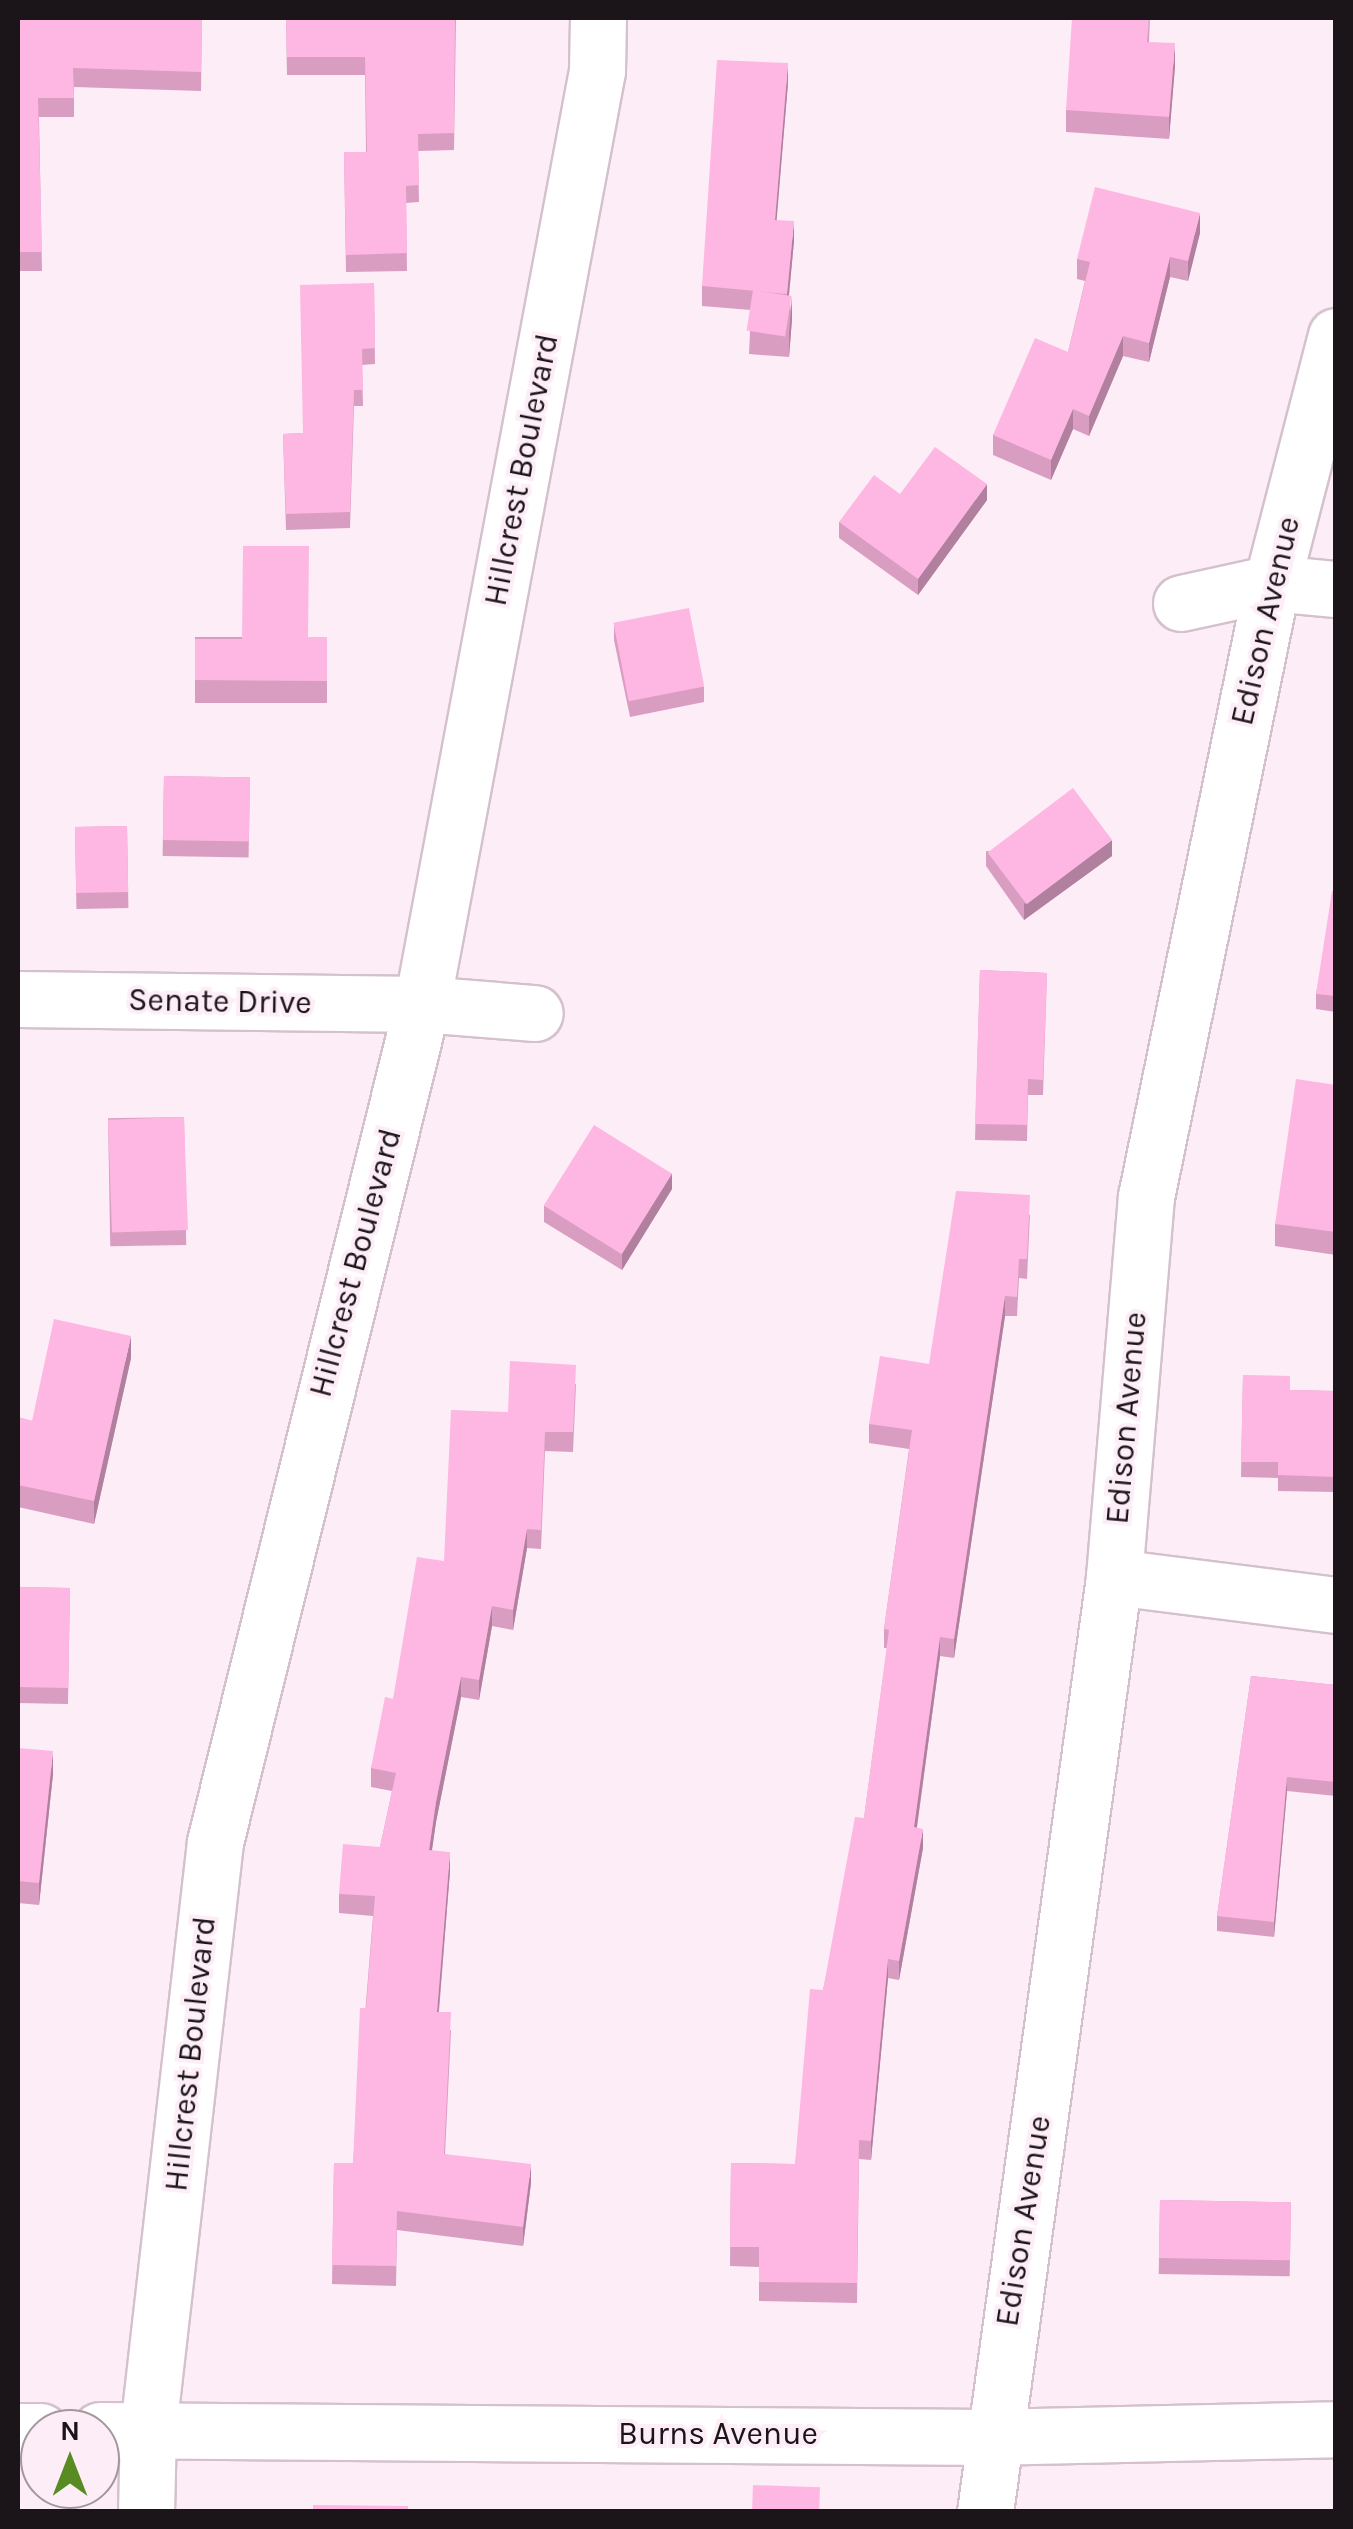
<!DOCTYPE html>
<html>
<head>
<meta charset="utf-8">
<style>
	body { margin:0 }
	#map { position:relative; width:1353px; height:2529px; overflow:hidden; background:#fdedf6; font-family:Karla,sans-serif }
	div>[style] { position:absolute }
	[style*='--x'] { left:calc(var(--x)*1px); top:calc(var(--y)*1px); width:calc(var(--w)*1px); rotate:calc(var(--a)*1deg) }
	.roads { filter:drop-shadow(2px 0 #d5c1cd) drop-shadow(-2px 0 #d5c1cd) drop-shadow(0 2px #d5c1cd) drop-shadow(0 -2px #d5c1cd) }
	.minor>* { height:55px; margin:-27.5px; padding:0 27.5px; transform-origin:27.5px; border-radius:27.5px; background:#fff }
	.wall>* { inset:0; background:#da9dc2; transform-origin:0 0 }
	.shaded-wall>* { inset:0; background:#b1809e }
	.building>* { inset:0; background:#fdb7e2; transform-origin:0 0 }
	span { translate:-50% -50%; white-space:nowrap; text-align:center; line-height:1.15; -webkit-text-stroke:8px #fdedf6; paint-order:stroke }
	.street-label { font-size:32px; color:#1b1418 }
	.frame { position:absolute; inset:0; border:20px solid #1b1418; pointer-events:none }
	.north { position:absolute; left:20px; top:2409px; width:100px; height:100px; box-sizing:border-box; background:#fdedf6; border:2px solid #a3969d; border-radius:50%; rotate:0deg; font-size:28px; font-weight:700; line-height:40px; text-align:center; color:#1b1418 }
	.north::after { content:''; display:block; margin:auto; width:35px; height:45px; background:#588c23; clip-path:polygon(50% 0,100% 100%,50% 72%,0 100%) }
</style>
</head>
<body>
<div id="map">
	<div class="roads">
		<div class="minor">
			<i style="--x:1181;--y:603;--w:93;--a:-12.4"></i>
			<i style="--x:1272;--y:583;--w:64;--a:5.4"></i>
			<i style="--x:18;--y:999;--w:404;--a:0.7"></i>
			<i style="--x:422;--y:1004;--w:113;--a:4.6"></i>
			<i style="--x:1114;--y:1577;--w:224;--a:7.2"></i>
			<i style="--x:100;--y:2430;--w:890;--a:0.45"></i>
			<i style="--x:990;--y:2437;--w:346;--a:-1.3"></i>
			<i style="--x:18;--y:2431;--w:22;--a:0"></i>
			<i style="--x:146;--y:2512;--w:83;--a:-88.6"></i>
			<i style="--x:148;--y:2429;--w:591;--a:-83.49"></i>
			<i style="--x:215;--y:1842;--w:863;--a:-76.12"></i>
			<i style="--x:422;--y:1004;--w:949;--a:-79.38"></i>
			<i style="--x:597;--y:71;--w:53;--a:-88.9"></i>
			<i style="--x:985;--y:2512;--w:944;--a:-82.14"></i>
			<i style="--x:1114;--y:1577;--w:381;--a:-85.2"></i>
			<i style="--x:1146;--y:1197;--w:627;--a:-78.4"></i>
			<i style="--x:1272;--y:583;--w:255;--a:-75.5"></i>
		</div>
	</div>
	<div class="wall">
		<i style="clip-path:polygon(18px 18px,202px 18px,201px 91px,74px 87px,74px 117px,39px 117px,42px 271px,18px 271px)"></i>
		<i style="clip-path:polygon(286px 18px,456px 18px,454px 150px,418px 151px,419px 202px,406px 203px,407px 271px,346px 272px,344px 152px,366px 152px,365px 75px,287px 75px)"></i>
		<i style="clip-path:polygon(1150px 18px,1149px 42px,1175px 66px,1169px 139px,1066px 132px,1066px 110px)"></i>
		<i style="clip-path:polygon(788px 83px,776px 220px,794px 241px,789px 296px,792px 319px,789px 357px,749px 354px,751px 310px,702px 306px,702px 286px)"></i>
		<i style="clip-path:polygon(1200px 233px,1188px 281px,1170px 277px,1149px 362px,1123px 356px,1089px 436px,1073px 429px,1051px 480px,993px 455px,993px 435px,1068px 352px,1085px 281px,1077px 279px,1077px 259px)"></i>
		<i style="clip-path:polygon(374px 283px,375px 364px,362px 365px,363px 406px,354px 406px,350px 528px,286px 530px,283px 434px,303px 433px)"></i>
		<i style="clip-path:polygon(900px 494px,987px 500px,918px 595px,839px 538px,839px 522px)"></i>
		<i style="clip-path:polygon(614px 624px,704px 687px,704px 702px,630px 717px,614px 640px)"></i>
		<i style="left:327px;top:637px;width:66px;height:132px;rotate:90deg"></i>
		<i style="left:164px;top:776px;width:86px;height:80px;rotate:1deg"></i>
		<i style="left:127px;top:826px;width:82px;height:52px;rotate:89deg"></i>
		<i style="clip-path:polygon(986px 851px,1112px 856px,1024px 920px,986px 866px)"></i>
		<i style="clip-path:polygon(1336px 892px,1336px 1012px,1316px 1009px,1316px 994px)"></i>
		<i style="clip-path:polygon(980px 970px,1047px 973px,1043px 1095px,1028px 1095px,1027px 1141px,975px 1140px)"></i>
		<i style="clip-path:polygon(1336px 1085px,1336px 1255px,1275px 1246px,1275px 1224px)"></i>
		<i style="left:184px;top:1117px;width:128px;height:76px;rotate:89deg"></i>
		<i style="clip-path:polygon(672px 1189px,622px 1270px,544px 1222px,544px 1206px)"></i>
		<i style="clip-path:polygon(1030px 1214px,1027px 1279px,1019px 1278px,1017px 1316px,1005px 1316px,954px 1658px,940px 1656px,917px 1828px,923px 1848px,899px 1980px,888px 1978px,871px 2160px,859px 2159px,857px 2303px,759px 2301px,759px 2267px,730px 2266px,731px 2163px,795px 2164px,823px 1990px,864px 1818px,887px 1648px,884px 1648px,884px 1629px,909px 1449px,869px 1443px,869px 1424px,929px 1364px)"></i>
		<i style="clip-path:polygon(131px 1358px,94px 1524px,18px 1507px,18px 1417px,32px 1421px)"></i>
		<i style="clip-path:polygon(1243px 1375px,1290px 1390px,1336px 1391px,1336px 1492px,1278px 1491px,1278px 1478px,1241px 1477px)"></i>
		<i style="clip-path:polygon(576px 1384px,573px 1452px,545px 1451px,541px 1549px,527px 1548px,513px 1630px,492px 1626px,479px 1700px,461px 1697px,436px 1822px,432px 1850px,450px 1871px,439px 2012px,451px 2031px,445px 2154px,531px 2183px,523px 2246px,397px 2230px,396px 2286px,332px 2284px,334px 2163px,353px 2163px,373px 1916px,339px 1913px,339px 1894px,380px 1847px,392px 1791px,371px 1787px,371px 1768px,393px 1699px,444px 1561px,508px 1412px)"></i>
		<i style="left:18px;top:1587px;width:52px;height:116px;rotate:1deg"></i>
		<i style="clip-path:polygon(1251px 1676px,1336px 1685px,1336px 1796px,1287px 1791px,1274px 1937px,1217px 1931px,1217px 1916px)"></i>
		<i style="clip-path:polygon(18px 1748px,53px 1774px,39px 1905px,18px 1903px)"></i>
		<i style="left:1160px;top:2200px;width:131px;height:74px;rotate:1deg"></i>
	</div>
	<div class="shaded-wall">
		<i style="clip-path:polygon(1175px 43px,1175px 66px,1169px 139px,1169px 117px)"></i>
		<i style="clip-path:polygon(788px 63px,788px 83px,775px 240px,775px 220px)"></i>
		<i style="clip-path:polygon(1200px 213px,1200px 233px,1188px 281px,1188px 261px)"></i>
		<i style="clip-path:polygon(794px 221px,794px 241px,787px 314px,787px 294px)"></i>
		<i style="clip-path:polygon(1170px 257px,1170px 277px,1149px 362px,1149px 343px)"></i>
		<i style="clip-path:polygon(792px 296px,792px 319px,789px 357px,789px 334px)"></i>
		<i style="clip-path:polygon(1123px 336px,1123px 356px,1089px 436px,1089px 416px)"></i>
		<i style="clip-path:polygon(1073px 409px,1073px 429px,1051px 480px,1051px 460px)"></i>
		<i style="clip-path:polygon(987px 484px,987px 500px,918px 595px,918px 579px)"></i>
		<i style="clip-path:polygon(1112px 840px,1112px 856px,1024px 920px,1024px 904px)"></i>
		<i style="clip-path:polygon(672px 1173px,672px 1189px,622px 1270px,622px 1254px)"></i>
		<i style="clip-path:polygon(1005px 1296px,1005px 1316px,954px 1658px,954px 1639px)"></i>
		<i style="clip-path:polygon(131px 1336px,131px 1358px,94px 1524px,94px 1501px)"></i>
		<i style="clip-path:polygon(527px 1529px,527px 1548px,513px 1630px,513px 1610px)"></i>
		<i style="clip-path:polygon(492px 1606px,492px 1626px,479px 1700px,479px 1680px)"></i>
		<i style="clip-path:polygon(940px 1637px,940px 1656px,914px 1847px,914px 1827px)"></i>
		<i style="clip-path:polygon(461px 1677px,461px 1697px,436px 1822px,429px 1870px,429px 1850px,436px 1802px)"></i>
		<i style="clip-path:polygon(53px 1751px,53px 1774px,39px 1905px,39px 1883px)"></i>
		<i style="clip-path:polygon(1287px 1777px,1287px 1791px,1274px 1937px,1274px 1922px)"></i>
		<i style="clip-path:polygon(923px 1829px,923px 1848px,899px 1980px,899px 1961px)"></i>
		<i style="clip-path:polygon(450px 1852px,450px 1871px,437px 2031px,437px 2012px)"></i>
		<i style="clip-path:polygon(888px 1959px,888px 1978px,871px 2160px,871px 2141px)"></i>
		<i style="clip-path:polygon(531px 2164px,531px 2183px,523px 2246px,523px 2227px)"></i>
	</div>
	<div class="building">
		<i style="clip-path:polygon(18px 18px,202px 18px,201px 72px,73px 68px,74px 98px,38px 98px,42px 252px,18px 252px)"></i>
		<i style="clip-path:polygon(286px 18px,455px 18px,454px 133px,418px 134px,419px 185px,406px 186px,407px 253px,346px 255px,344px 152px,367px 152px,365px 57px,287px 57px)"></i>
		<i style="clip-path:polygon(1072px 18px,1149px 18px,1147px 42px,1175px 43px,1169px 117px,1066px 110px)"></i>
		<i style="clip-path:polygon(717px 60px,788px 63px,775px 220px,794px 221px,787px 294px,702px 286px)"></i>
		<i style="clip-path:polygon(1095px 187px,1200px 213px,1188px 261px,1170px 257px,1149px 343px,1123px 336px,1089px 416px,1073px 409px,1051px 460px,993px 435px,1035px 338px,1068px 352px,1090px 262px,1077px 259px)"></i>
		<i style="clip-path:polygon(374px 283px,375px 348px,362px 349px,363px 390px,354px 390px,350px 512px,286px 514px,283px 434px,303px 433px,300px 285px)"></i>
		<i style="left:753px;top:290px;width:39px;height:41px;rotate:9deg"></i>
		<i style="clip-path:polygon(935px 447px,987px 484px,918px 579px,839px 522px,874px 475px,900px 494px)"></i>
		<i style="clip-path:polygon(243px 546px,309px 546px,308px 637px,327px 637px,327px 681px,195px 680px,195px 639px,242px 639px)"></i>
		<i style="left:689px;top:608px;width:80px;height:77px;rotate:79deg"></i>
		<i style="left:164px;top:776px;width:86px;height:64px;rotate:1deg"></i>
		<i style="left:1073px;top:788px;width:65px;height:107px;rotate:53deg"></i>
		<i style="left:127px;top:826px;width:66px;height:52px;rotate:89deg"></i>
		<i style="clip-path:polygon(1332px 891px,1336px 892px,1336px 996px,1316px 994px)"></i>
		<i style="clip-path:polygon(980px 970px,1047px 973px,1043px 1080px,1028px 1079px,1027px 1125px,975px 1124px)"></i>
		<i style="clip-path:polygon(1296px 1079px,1336px 1085px,1336px 1232px,1275px 1224px)"></i>
		<i style="left:184px;top:1117px;width:113px;height:76px;rotate:88deg"></i>
		<i style="left:594px;top:1125px;width:92px;height:95px;rotate:32deg"></i>
		<i style="clip-path:polygon(956px 1191px,1030px 1195px,1027px 1259px,1019px 1259px,1017px 1297px,1005px 1296px,954px 1639px,940px 1637px,914px 1827px,923px 1829px,899px 1961px,888px 1959px,871px 2141px,859px 2140px,857px 2283px,759px 2282px,759px 2247px,730px 2247px,731px 2163px,795px 2164px,810px 1989px,823px 1990px,855px 1817px,864px 1818px,889px 1630px,884px 1629px,912px 1430px,869px 1424px,880px 1356px,929px 1364px)"></i>
		<i style="clip-path:polygon(54px 1319px,131px 1336px,94px 1501px,18px 1485px,18px 1417px,32px 1421px)"></i>
		<i style="clip-path:polygon(510px 1361px,576px 1365px,573px 1432px,545px 1432px,541px 1530px,527px 1529px,513px 1610px,492px 1606px,479px 1680px,461px 1677px,436px 1802px,429px 1850px,450px 1852px,437px 2012px,451px 2012px,444px 2154px,531px 2164px,523px 2227px,397px 2211px,396px 2266px,332px 2265px,334px 2163px,353px 2163px,360px 2008px,366px 2008px,375px 1896px,339px 1894px,343px 1844px,380px 1847px,396px 1773px,371px 1768px,385px 1697px,393px 1699px,417px 1557px,444px 1561px,451px 1410px,508px 1412px)"></i>
		<i style="clip-path:polygon(1243px 1375px,1290px 1376px,1290px 1390px,1336px 1391px,1336px 1477px,1278px 1475px,1278px 1462px,1241px 1462px)"></i>
		<i style="left:18px;top:1587px;width:52px;height:100px;rotate:1deg"></i>
		<i style="clip-path:polygon(1251px 1676px,1336px 1685px,1336px 1782px,1287px 1777px,1274px 1922px,1217px 1916px)"></i>
		<i style="clip-path:polygon(18px 1748px,53px 1751px,39px 1883px,18px 1881px)"></i>
		<i style="left:1160px;top:2200px;width:131px;height:58px;rotate:1deg"></i>
		<i style="left:753px;top:2485px;width:67px;height:27px;rotate:2deg"></i>
		<i style="clip-path:polygon(313px 2505px,408px 2506px,408px 2512px,313px 2512px)"></i>
	</div>
	<div class="street-label">
		<span style="left:522px;top:470px;rotate:-79deg">Hillcrest Boulevard</span>
		<span style="left:1266px;top:621px;rotate:-77deg">Edison Avenue</span>
		<span style="left:220px;top:1002px;rotate:1deg">Senate Drive</span>
		<span style="left:356px;top:1263px;rotate:-75deg">Hillcrest Boulevard</span>
		<span style="left:1127px;top:1418px;rotate:-85deg">Edison Avenue</span>
		<span style="left:191px;top:2054px;rotate:-84deg">Hillcrest Boulevard</span>
		<span style="left:1024px;top:2221px;rotate:-81deg">Edison Avenue</span>
		<span style="left:718px;top:2434px">Burns Avenue</span>
	</div>
	<div class="frame"></div>
	<div class="north">N</div>
</div>
</body>
</html>
